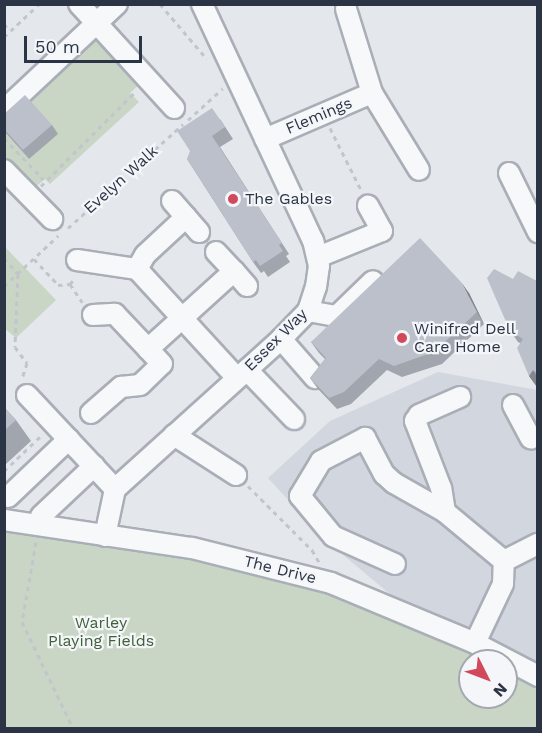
<!DOCTYPE html>
<html>
<head>
<meta charset="utf-8">
<style>
	body { margin:0 }
	#map { position:relative; width:542px; height:733px; overflow:hidden; background:#e4e7ec; font-family:"Work Sans",sans-serif }
	div>[style] { position:absolute }
	[style*='--x'] { left:calc(var(--x)*1px); top:calc(var(--y)*1px); width:calc(var(--w)*1px); rotate:calc(var(--a)*1deg) }
	.built>* { inset:0; background:#d2d6de }
	.green>* { inset:0; background:#c9d6c5 }
	.path>* { height:3px; margin-top:-1.5px; transform-origin:0; background:repeating-linear-gradient(90deg,#c2c5cb 0 4.5px,transparent 0 9px) }
	.roads { filter:drop-shadow(2px 0 #a9aeb7) drop-shadow(-2px 0 #a9aeb7) drop-shadow(0 2px #a9aeb7) drop-shadow(0 -2px #a9aeb7) }
	.minor>* { height:20px; margin:-10px; padding:0 10px; transform-origin:10px; border-radius:10px; background:#f7f8fa }
	.wall>* { inset:0; background:#a1a5ae }
	.shaded-wall>* { inset:0; background:#83868d }
	.building>* { inset:0; background:#bbc0ca }
	.dots>* { width:16px; height:16px; translate:-50% -50%; box-sizing:border-box; border:3px solid #f4f6f9; border-radius:50% }
	span { translate:-50% -50%; white-space:nowrap; text-align:center; line-height:1.15; -webkit-text-stroke:4.5px #f4f6f9; paint-order:stroke }
	.street-label { font-size:16px; color:#2b3445 }
	.poi-label { font-size:16px; color:#2b3445 }
	.left { translate:0 -50%; text-align:left }
	.park-label { font-size:16px; color:#3f6138 }
	.frame { position:absolute; inset:0; border:6px solid #2b3445; pointer-events:none }
	.north { position:absolute; left:458px; top:649px; width:60px; height:60px; box-sizing:border-box; background:#f4f6f9; border:2px solid #a4a8b1; border-radius:50%; rotate:132deg; font-size:16px; font-weight:700; line-height:24px; text-align:center; color:#2b3445 }
	.north::after { content:''; display:block; margin:auto; width:21px; height:27px; background:#d1495b; clip-path:polygon(50% 0,100% 100%,50% 72%,0 100%) }
	.scale { position:absolute; left:24px; top:36px; width:118px; height:27px; box-sizing:border-box; border:3px solid #2b3445; border-top:0; padding-left:8px; font-size:18px; line-height:21px; white-space:nowrap; color:#2b3445; -webkit-text-stroke:4px #f4f6f9; paint-order:stroke }
</style>
</head>
<body>
<div id="map">
	<div class="built">
		<i style="clip-path:polygon(438px 372px,537px 390px,537px 676px,422px 621px,323px 538px,268px 478px,330px 421px)"></i>
	</div>
	<div class="green">
		<i style="clip-path:polygon(97px 33px,142px 82px,130px 93px,139px 102px,50px 184px,45px 179px,32px 190px,5px 165px,4px 131px,29px 159px,5px 117px)"></i>
		<i style="clip-path:polygon(5px 247px,56px 300px,16px 338px,5px 329px)"></i>
		<i style="clip-path:polygon(evenodd,4px 520px,192px 548px,331px 583px,475px 643px,537px 676px,537px 728px,5px 728px,4px 520px,470px 661px,506px 661px,506px 697px,470px 697px,470px 661px)"></i>
	</div>
	<div class="path">
		<i style="--x:160;--y:4;--w:72;--a:49.5"></i>
		<i style="--x:4;--y:24;--w:9;--a:49"></i>
		<i style="--x:4;--y:37;--w:48;--a:-43.3"></i>
		<i style="--x:188;--y:120;--w:47;--a:-42.4"></i>
		<i style="--x:330;--y:128;--w:72;--a:63.4"></i>
		<i style="--x:4;--y:138;--w:57;--a:46.4"></i>
		<i style="--x:41;--y:186;--w:134;--a:-45"></i>
		<i style="--x:68;--y:228;--w:155;--a:-42.1"></i>
		<i style="--x:4;--y:258;--w:21;--a:49"></i>
		<i style="--x:18;--y:274;--w:73;--a:92.4"></i>
		<i style="--x:15;--y:347;--w:20;--a:53"></i>
		<i style="--x:27;--y:363;--w:16;--a:108"></i>
		<i style="--x:34;--y:259;--w:35;--a:47"></i>
		<i style="--x:58;--y:285;--w:12;--a:-5"></i>
		<i style="--x:70;--y:284;--w:8;--a:-50"></i>
		<i style="--x:70;--y:284;--w:22;--a:56"></i>
		<i style="--x:4;--y:286;--w:74;--a:-42.8"></i>
		<i style="--x:4;--y:471;--w:52;--a:-43.5"></i>
		<i style="--x:248;--y:486;--w:91;--a:45"></i>
		<i style="--x:312;--y:550;--w:14;--a:60"></i>
		<i style="--x:36;--y:542;--w:81;--a:99.9"></i>
		<i style="--x:22;--y:622;--w:118;--a:64.3"></i>
	</div>
	<div class="roads">
		<div class="minor">
			<i style="--x:79;--y:4;--w:141;--a:47.6"></i>
			<i style="--x:346;--y:9;--w:88;--a:72.8"></i>
			<i style="--x:372;--y:93;--w:90;--a:58.6"></i>
			<i style="--x:4;--y:110;--w:155;--a:-43.2"></i>
			<i style="--x:265;--y:139;--w:116;--a:-23.3"></i>
			<i style="--x:4;--y:170;--w:69;--a:45.6"></i>
			<i style="--x:509;--y:173;--w:66;--a:63.8"></i>
			<i style="--x:172;--y:201;--w:21;--a:49"></i>
			<i style="--x:216;--y:252;--w:26;--a:47"></i>
			<i style="--x:318;--y:257;--w:69;--a:-22.1"></i>
			<i style="--x:382;--y:231;--w:29;--a:-119"></i>
			<i style="--x:77;--y:260;--w:61;--a:8.5"></i>
			<i style="--x:137;--y:269;--w:148;--a:47.5"></i>
			<i style="--x:137;--y:269;--w:16;--a:-60"></i>
			<i style="--x:145;--y:255;--w:56;--a:-42.8"></i>
			<i style="--x:186;--y:217;--w:20;--a:49"></i>
			<i style="--x:308;--y:311;--w:29;--a:10"></i>
			<i style="--x:337;--y:316;--w:50;--a:-44.2"></i>
			<i style="--x:93;--y:315;--w:22;--a:-3"></i>
			<i style="--x:115;--y:314;--w:48;--a:46.7"></i>
			<i style="--x:281;--y:339;--w:52;--a:48.9"></i>
			<i style="--x:247;--y:370;--w:68;--a:46.2"></i>
			<i style="--x:27;--y:395;--w:129;--a:46.9"></i>
			<i style="--x:513;--y:405;--w:38;--a:62"></i>
			<i style="--x:91;--y:413;--w:40;--a:-41"></i>
			<i style="--x:121;--y:387;--w:19;--a:-6"></i>
			<i style="--x:140;--y:385;--w:30;--a:-44"></i>
			<i style="--x:162;--y:364;--w:21;--a:-133"></i>
			<i style="--x:148;--y:349;--w:116;--a:-42.2"></i>
			<i style="--x:234;--y:271;--w:20;--a:49"></i>
			<i style="--x:174;--y:435;--w:74;--a:32.8"></i>
			<i style="--x:8;--y:497;--w:84;--a:-43.6"></i>
			<i style="--x:445;--y:512;--w:24;--a:-99"></i>
			<i style="--x:441;--y:488;--w:72;--a:-111.2"></i>
			<i style="--x:415;--y:421;--w:7;--a:-56"></i>
			<i style="--x:419;--y:415;--w:45;--a:-23.7"></i>
			<i style="--x:41;--y:516;--w:73;--a:-43.3"></i>
			<i style="--x:4;--y:520;--w:190;--a:8.5"></i>
			<i style="--x:192;--y:548;--w:143;--a:14.1"></i>
			<i style="--x:331;--y:583;--w:156;--a:22.6"></i>
			<i style="--x:475;--y:643;--w:71;--a:27.6"></i>
			<i style="--x:105;--y:536;--w:48;--a:-78"></i>
			<i style="--x:115;--y:489;--w:224;--a:-42.1"></i>
			<i style="--x:281;--y:339;--w:39;--a:-46"></i>
			<i style="--x:308;--y:311;--w:25;--a:-72"></i>
			<i style="--x:316;--y:287;--w:21;--a:-82"></i>
			<i style="--x:319;--y:266;--w:26;--a:-103"></i>
			<i style="--x:313;--y:241;--w:262;--a:-115.1"></i>
			<i style="--x:395;--y:564;--w:68;--a:-155.7"></i>
			<i style="--x:333;--y:536;--w:52;--a:-129.5"></i>
			<i style="--x:300;--y:496;--w:41;--a:-59"></i>
			<i style="--x:321;--y:461;--w:50;--a:-27.6"></i>
			<i style="--x:365;--y:438;--w:41;--a:62.2"></i>
			<i style="--x:384;--y:474;--w:13;--a:42"></i>
			<i style="--x:394;--y:483;--w:59;--a:29.6"></i>
			<i style="--x:445;--y:512;--w:77;--a:39.7"></i>
			<i style="--x:475;--y:643;--w:65;--a:-64.6"></i>
			<i style="--x:503;--y:584;--w:23;--a:-88"></i>
			<i style="--x:504;--y:561;--w:38;--a:-27"></i>
		</div>
	</div>
	<div class="wall">
		<i style="clip-path:polygon(4px 114px,52px 125px,58px 134px,29px 159px,4px 131px)"></i>
		<i style="clip-path:polygon(220px 119px,233px 139px,220px 147px,289px 254px,286px 256px,290px 262px,268px 277px,264px 271px,261px 273px,253px 262px,187px 159px)"></i>
		<i style="clip-path:polygon(513px 279px,537px 281px,537px 387px,529px 376px,520px 343px,518px 342px,510px 331px)"></i>
		<i style="clip-path:polygon(469px 293px,484px 324px,442px 364px,402px 377px,387px 370px,351px 404px,337px 409px,318px 389px,310px 378px,325px 359px,319px 353px,311px 342px)"></i>
		<i style="clip-path:polygon(4px 407px,16px 420px,31px 441px,6px 464px,4px 462px)"></i>
	</div>
	<div class="shaded-wall">
		<i style="clip-path:polygon(461px 282px,469px 293px,484px 324px,477px 312px)"></i>
		<i style="clip-path:polygon(533px 370px,537px 377px,537px 387px,529px 376px)"></i>
	</div>
	<div class="building">
		<i style="clip-path:polygon(25px 95px,52px 125px,23px 150px,4px 129px,4px 114px)"></i>
		<i style="clip-path:polygon(212px 108px,225px 127px,212px 136px,282px 243px,279px 245px,283px 251px,260px 266px,256px 260px,253px 262px,187px 159px,190px 151px,177px 131px)"></i>
		<i style="clip-path:polygon(420px 238px,461px 282px,477px 312px,434px 352px,394px 366px,379px 359px,344px 392px,329px 398px,310px 378px,326px 358px,311px 342px)"></i>
		<i style="clip-path:polygon(494px 269px,513px 279px,518px 271px,537px 281px,537px 373px,533px 370px,529px 376px,517px 348px,523px 339px,510px 331px,487px 278px)"></i>
		<i style="clip-path:polygon(4px 407px,16px 420px,4px 431px)"></i>
	</div>
	<div class="dots">
		<i style="left:233px;top:199px;background:#d1495b"></i>
		<i style="left:402px;top:338px;background:#d1495b"></i>
	</div>
	<div class="street-label">
		<span style="left:319px;top:116px;rotate:-23deg">Flemings</span>
		<span style="left:121px;top:180px;rotate:-42deg">Evelyn Walk</span>
		<span style="left:276px;top:340px;rotate:-45deg">Essex Way</span>
		<span style="left:280px;top:570px;rotate:14deg">The Drive</span>
	</div>
	<div class="poi-label">
		<span class="left" style="left:245px;top:199px">The Gables</span>
		<span class="left" style="left:414px;top:338px">Winifred Dell<br>Care Home</span>
	</div>
	<div class="park-label">
		<span style="left:101px;top:632px">Warley<br>Playing Fields</span>
	</div>
	<div class="frame"></div>
	<div class="north">N</div>
	<div class="scale">50 m</div>
</div>
</body>
</html>
